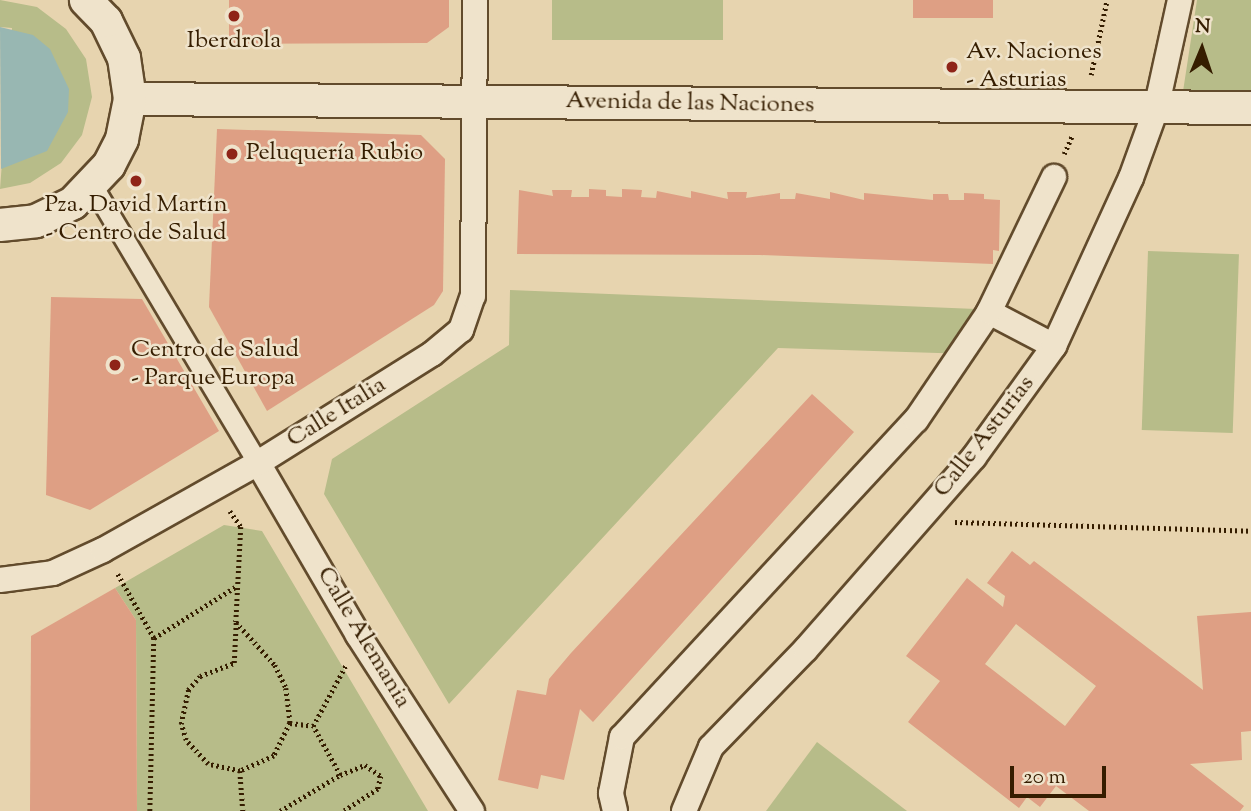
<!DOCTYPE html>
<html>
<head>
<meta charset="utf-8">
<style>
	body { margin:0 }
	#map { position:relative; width:1251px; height:811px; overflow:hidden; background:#e7d4af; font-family:"Sorts Mill Goudy",serif }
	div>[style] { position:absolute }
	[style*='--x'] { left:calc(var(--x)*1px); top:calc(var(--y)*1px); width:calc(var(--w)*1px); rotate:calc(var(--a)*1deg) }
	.green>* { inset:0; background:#b7bc89; transform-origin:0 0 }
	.water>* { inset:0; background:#98b7b2 }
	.building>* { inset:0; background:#de9f84; transform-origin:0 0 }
	.path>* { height:4.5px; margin-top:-2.25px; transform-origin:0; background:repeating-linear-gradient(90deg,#351d00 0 2px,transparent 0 5.5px) }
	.roads { filter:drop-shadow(2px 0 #624b2c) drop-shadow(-2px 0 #624b2c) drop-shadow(0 2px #624b2c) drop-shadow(0 -2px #624b2c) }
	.pedestrian>* { height:19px; margin:-9.5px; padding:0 9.5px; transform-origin:9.5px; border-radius:9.5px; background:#efe3cb }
	.minor>* { height:24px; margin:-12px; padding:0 12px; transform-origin:12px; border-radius:12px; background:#efe3cb }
	.tertiary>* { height:32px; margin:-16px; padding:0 16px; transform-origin:16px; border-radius:16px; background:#efe3cb }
	.dots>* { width:19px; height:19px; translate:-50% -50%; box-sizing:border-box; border:4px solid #efe3cb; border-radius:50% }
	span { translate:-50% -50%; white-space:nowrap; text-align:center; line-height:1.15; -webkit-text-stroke:5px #efe3cb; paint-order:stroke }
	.poi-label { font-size:24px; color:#351d00 }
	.left { translate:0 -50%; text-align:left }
	.street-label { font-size:24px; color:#351d00 }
	.north { position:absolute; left:1167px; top:14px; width:70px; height:70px; -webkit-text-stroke:5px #efe3cb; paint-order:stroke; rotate:2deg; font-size:19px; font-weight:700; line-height:28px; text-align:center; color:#351d00 }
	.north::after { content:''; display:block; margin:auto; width:24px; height:32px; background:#351d00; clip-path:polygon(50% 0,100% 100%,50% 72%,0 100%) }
	.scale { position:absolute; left:1010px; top:766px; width:96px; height:32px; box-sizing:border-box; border:4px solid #351d00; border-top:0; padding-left:9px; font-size:21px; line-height:24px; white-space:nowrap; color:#351d00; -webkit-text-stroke:5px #efe3cb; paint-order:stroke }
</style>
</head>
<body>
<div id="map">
	<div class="green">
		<i style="clip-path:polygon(0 0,37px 7px,66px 29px,86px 59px,92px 97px,82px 135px,61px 163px,30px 183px,0 189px,12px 28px,0 27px)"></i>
		<i style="left:552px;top:0;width:171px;height:40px"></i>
		<i style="clip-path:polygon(1197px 0,1251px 0,1251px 99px,1182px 98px)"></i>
		<i style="left:1148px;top:251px;width:91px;height:179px;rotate:2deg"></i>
		<i style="clip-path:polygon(510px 290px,976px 309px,970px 354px,778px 348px,449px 704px,324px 494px,332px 459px,509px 345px)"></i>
		<i style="clip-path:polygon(224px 525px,262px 531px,428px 811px,137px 811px,136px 620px,115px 588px)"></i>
		<i style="clip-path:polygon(817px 742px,907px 811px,766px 811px)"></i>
	</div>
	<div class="water">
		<i style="clip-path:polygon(0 27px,33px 35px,50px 49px,69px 89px,68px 112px,47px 151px,1px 169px)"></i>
	</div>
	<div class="building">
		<i style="clip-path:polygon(229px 0,449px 0,449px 27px,427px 43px,229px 44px)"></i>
		<i style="left:913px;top:0;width:80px;height:18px"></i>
		<i style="clip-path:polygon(217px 129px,421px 135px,445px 159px,443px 291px,434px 305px,267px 411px,209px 307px)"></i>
		<i style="clip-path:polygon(589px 189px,606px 190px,606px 196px,622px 197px,622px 189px,642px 190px,641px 197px,656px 198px,657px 191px,691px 198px,691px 191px,728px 199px,727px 192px,747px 192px,746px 198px,780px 193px,780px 199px,795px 199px,796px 193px,830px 199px,830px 192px,864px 200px,864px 193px,933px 200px,933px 194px,948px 194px,949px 200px,964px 200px,964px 193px,984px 194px,984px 199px,1000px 200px,999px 251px,993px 250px,993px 264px,760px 255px,517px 254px,519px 190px,553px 196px,552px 190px,572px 190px,571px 197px,589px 197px)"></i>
		<i style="clip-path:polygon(51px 297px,142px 299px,219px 431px,90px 510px,46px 495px)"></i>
		<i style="clip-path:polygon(812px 394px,854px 432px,593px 722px,580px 709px,564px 780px,541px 775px,538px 789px,498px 780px,517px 690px,546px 695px,549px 679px,571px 653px)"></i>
		<i style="clip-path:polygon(evenodd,1012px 551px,1030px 565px,1034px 561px,1203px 690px,1197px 616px,1251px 612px,1251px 731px,1241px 732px,1242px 760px,1190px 764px,1244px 806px,1240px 811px,1089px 811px,1056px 786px,1040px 807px,1027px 797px,1019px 808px,908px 722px,940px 681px,906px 656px,967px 578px,1003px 607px,1005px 596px,987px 583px,1012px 551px,1016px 624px,1096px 686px,1065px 726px,985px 664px,1016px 624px)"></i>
		<i style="clip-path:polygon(115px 588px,136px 620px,137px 811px,30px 811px,31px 636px)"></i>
	</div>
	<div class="path">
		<i style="--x:1091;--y:75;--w:77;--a:-78"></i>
		<i style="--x:1064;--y:154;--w:20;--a:-66"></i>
		<i style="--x:230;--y:511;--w:19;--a:55"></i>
		<i style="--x:241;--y:527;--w:95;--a:93"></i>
		<i style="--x:955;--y:522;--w:296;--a:1.7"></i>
		<i style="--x:118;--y:574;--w:73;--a:60.6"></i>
		<i style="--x:154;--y:638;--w:173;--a:91.3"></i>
		<i style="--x:236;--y:622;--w:58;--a:47.8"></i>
		<i style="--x:275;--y:665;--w:25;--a:64"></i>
		<i style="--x:286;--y:688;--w:35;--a:83"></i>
		<i style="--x:290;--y:723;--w:37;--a:116"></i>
		<i style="--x:274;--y:756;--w:37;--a:156"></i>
		<i style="--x:240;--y:771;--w:33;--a:-168"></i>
		<i style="--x:208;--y:764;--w:33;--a:-133"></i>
		<i style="--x:186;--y:740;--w:17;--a:-107"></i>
		<i style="--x:181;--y:724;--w:35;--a:-78"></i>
		<i style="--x:188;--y:690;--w:18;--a:-49"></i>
		<i style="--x:200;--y:676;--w:36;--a:-21"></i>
		<i style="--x:234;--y:663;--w:41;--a:-87.2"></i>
		<i style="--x:154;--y:638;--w:98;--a:-32.1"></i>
		<i style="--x:290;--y:723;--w:23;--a:7"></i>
		<i style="--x:240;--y:771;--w:40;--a:85.7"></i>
		<i style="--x:340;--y:775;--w:27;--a:-22"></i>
		<i style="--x:365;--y:765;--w:19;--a:35"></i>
		<i style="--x:381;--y:776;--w:13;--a:103"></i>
		<i style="--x:378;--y:789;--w:40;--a:147.1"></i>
		<i style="--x:280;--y:811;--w:70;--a:-31"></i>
		<i style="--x:340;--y:775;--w:56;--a:-118.9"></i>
		<i style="--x:313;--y:726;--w:69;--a:-61.6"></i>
	</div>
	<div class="roads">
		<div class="pedestrian">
			<i style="--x:92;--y:185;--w:324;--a:59.2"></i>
		</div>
		<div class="minor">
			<i style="--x:989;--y:312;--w:73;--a:27.6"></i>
			<i style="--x:258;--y:463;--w:199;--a:59.8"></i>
			<i style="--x:358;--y:635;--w:210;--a:57.1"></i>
			<i style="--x:0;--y:580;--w:53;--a:-7.5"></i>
			<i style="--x:53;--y:573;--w:55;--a:-24.7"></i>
			<i style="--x:103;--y:550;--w:178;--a:-29.3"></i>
			<i style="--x:258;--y:463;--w:205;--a:-32.1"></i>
			<i style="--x:432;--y:354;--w:38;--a:-40"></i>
			<i style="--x:461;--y:330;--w:36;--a:-71"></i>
			<i style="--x:473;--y:296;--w:296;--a:-89.6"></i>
			<i style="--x:615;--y:811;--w:18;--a:-103"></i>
			<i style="--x:611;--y:793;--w:57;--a:-78.9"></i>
			<i style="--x:622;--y:737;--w:432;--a:-47.2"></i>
			<i style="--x:916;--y:420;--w:130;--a:-55.9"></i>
			<i style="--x:989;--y:312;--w:150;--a:-64.3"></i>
			<i style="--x:684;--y:811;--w:69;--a:-67.1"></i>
			<i style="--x:711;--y:747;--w:136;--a:-45.9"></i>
			<i style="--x:806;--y:649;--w:255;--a:-48.8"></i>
			<i style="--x:974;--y:457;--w:137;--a:-54.2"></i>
			<i style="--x:1054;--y:346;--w:185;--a:-65.4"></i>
			<i style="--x:1131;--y:178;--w:73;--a:-70.1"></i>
			<i style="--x:1156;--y:109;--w:112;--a:-77.6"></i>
		</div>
		<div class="tertiary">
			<i style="--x:130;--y:99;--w:1121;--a:0.46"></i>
			<i style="--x:0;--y:225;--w:36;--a:-6"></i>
			<i style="--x:36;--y:221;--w:41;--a:-25.9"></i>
			<i style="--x:73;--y:203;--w:52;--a:-46.5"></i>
			<i style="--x:109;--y:165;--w:29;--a:-63"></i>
			<i style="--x:122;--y:139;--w:41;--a:-78.7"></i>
			<i style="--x:130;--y:99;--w:41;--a:-98.3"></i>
			<i style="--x:124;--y:58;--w:41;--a:-115.9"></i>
			<i style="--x:106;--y:21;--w:29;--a:-134"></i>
		</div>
	</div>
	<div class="dots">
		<i style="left:234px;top:16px;background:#8f2418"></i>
		<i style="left:952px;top:67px;background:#8f2418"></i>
		<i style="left:232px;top:154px;background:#8f2418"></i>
		<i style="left:136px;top:181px;background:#8f2418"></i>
		<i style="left:115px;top:365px;background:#8f2418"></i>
	</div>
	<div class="poi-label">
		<span style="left:234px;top:42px">Iberdrola</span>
		<span class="left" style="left:966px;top:67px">Av. Naciones<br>- Asturias</span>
		<span class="left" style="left:246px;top:154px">Peluquería Rubio</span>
		<span style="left:136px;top:220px">Pza. David Martín<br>- Centro de Salud</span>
		<span class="left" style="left:131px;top:365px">Centro de Salud<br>- Parque Europa</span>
	</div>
	<div class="street-label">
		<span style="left:690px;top:104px;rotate:1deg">Avenida de las Naciones</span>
		<span style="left:337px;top:413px;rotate:-32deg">Calle Italia</span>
		<span style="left:985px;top:437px;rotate:-52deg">Calle Asturias</span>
		<span style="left:363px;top:638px;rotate:59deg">Calle Alemania</span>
	</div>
	<div class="north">N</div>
	<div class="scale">20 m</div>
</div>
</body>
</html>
